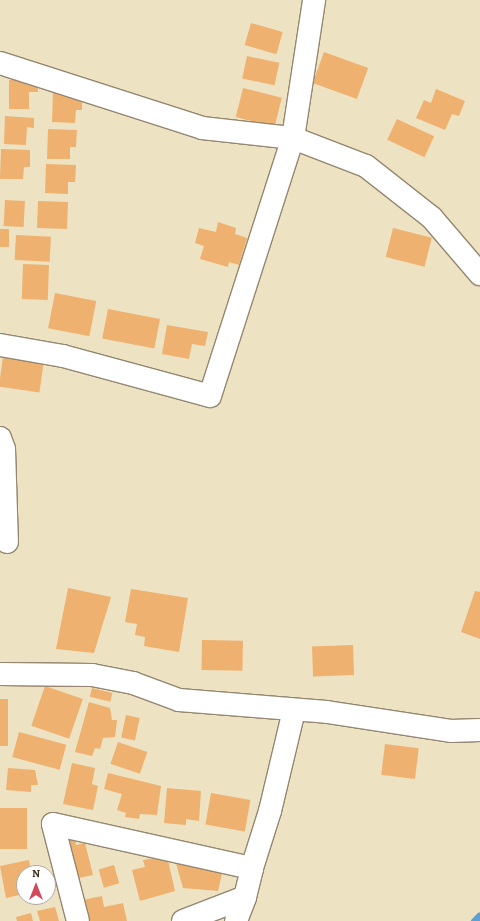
<!DOCTYPE html>
<html>
<head>
<meta charset="utf-8">
<style>
	body { margin:0 }
	#map { position:relative; width:480px; height:921px; overflow:hidden; background:#ede2c1; font-family:Alegreya,serif }
	div>[style] { position:absolute }
	[style*='--x'] { left:calc(var(--x)*1px); top:calc(var(--y)*1px); width:calc(var(--w)*1px); rotate:calc(var(--a)*1deg) }
	.stream>* { height:7px; margin:-3.5px; padding:0 3.5px; transform-origin:3.5px; border-radius:3.5px; background:#5f9fd2 }
	.building>* { inset:0; background:#efb170; transform-origin:0 0 }
	.roads { filter:drop-shadow(1px 0 #948670) drop-shadow(-1px 0 #948670) drop-shadow(0 1px #948670) drop-shadow(0 -1px #948670) }
	.minor>* { height:22px; margin:-11px; padding:0 11px; transform-origin:11px; border-radius:11px; background:#fff }
	span { translate:-50% -50%; white-space:nowrap; text-align:center; line-height:1.15; -webkit-text-stroke:4px #fff; paint-order:stroke }
	.north { position:absolute; left:16px; top:865px; width:40px; height:40px; box-sizing:border-box; background:#fff; border:1px solid #b1aaa5; border-radius:50%; rotate:0deg; font-size:11px; font-weight:700; line-height:16px; text-align:center; color:#3b2a1e }
	.north::after { content:''; display:block; margin:auto; width:14px; height:18px; background:#d1495b; clip-path:polygon(50% 0,100% 100%,50% 72%,0 100%) }
</style>
</head>
<body>
<div id="map">
	<div class="stream">
		<i style="--x:474;--y:921;--w:8;--a:-45"></i>
	</div>
	<div class="building">
		<i style="left:251px;top:23px;width:33px;height:23px;rotate:16deg"></i>
		<i style="left:324px;top:52px;width:47px;height:33px;rotate:20deg"></i>
		<i style="left:247px;top:56px;width:33px;height:23px;rotate:12deg"></i>
		<i style="clip-path:polygon(9px 80px,38px 80px,38px 92px,29px 92px,29px 109px,9px 109px)"></i>
		<i style="left:243px;top:88px;width:40px;height:30px;rotate:14deg"></i>
		<i style="clip-path:polygon(436px 89px,465px 101px,459px 116px,452px 114px,445px 130px,416px 118px,424px 100px,431px 103px)"></i>
		<i style="clip-path:polygon(53px 92px,82px 93px,82px 110px,76px 110px,75px 123px,52px 122px)"></i>
		<i style="clip-path:polygon(5px 116px,34px 118px,34px 128px,27px 127px,26px 145px,4px 144px)"></i>
		<i style="left:397px;top:119px;width:41px;height:23px;rotate:25deg"></i>
		<i style="clip-path:polygon(48px 129px,77px 130px,76px 147px,70px 147px,70px 159px,47px 159px)"></i>
		<i style="clip-path:polygon(1px 149px,30px 150px,30px 167px,24px 167px,23px 179px,0 179px)"></i>
		<i style="clip-path:polygon(46px 164px,76px 165px,75px 182px,68px 182px,68px 194px,45px 193px)"></i>
		<i style="left:5px;top:200px;width:20px;height:26px;rotate:3deg"></i>
		<i style="left:38px;top:201px;width:30px;height:27px;rotate:2deg"></i>
		<i style="clip-path:polygon(218px 222px,236px 228px,235px 234px,247px 238px,239px 265px,229px 262px,228px 267px,200px 259px,204px 246px,195px 243px,199px 228px,216px 232px)"></i>
		<i style="left:393px;top:228px;width:40px;height:30px;rotate:14deg"></i>
		<i style="left:0;top:229px;width:9px;height:18px"></i>
		<i style="left:16px;top:235px;width:35px;height:25px;rotate:3deg"></i>
		<i style="left:23px;top:264px;width:26px;height:35px;rotate:2deg"></i>
		<i style="left:55px;top:293px;width:42px;height:36px;rotate:11deg"></i>
		<i style="left:108px;top:309px;width:53px;height:30px;rotate:11deg"></i>
		<i style="clip-path:polygon(167px 325px,208px 332px,205px 346px,192px 344px,189px 359px,162px 354px)"></i>
		<i style="left:3px;top:357px;width:41px;height:30px;rotate:8deg"></i>
		<i style="clip-path:polygon(68px 588px,111px 597px,94px 653px,56px 649px)"></i>
		<i style="clip-path:polygon(131px 589px,188px 598px,179px 652px,144px 646px,145px 637px,135px 635px,137px 624px,125px 622px)"></i>
		<i style="clip-path:polygon(475px 591px,480px 592px,480px 639px,461px 632px)"></i>
		<i style="left:202px;top:640px;width:41px;height:30px;rotate:1deg"></i>
		<i style="left:353px;top:645px;width:30px;height:41px;rotate:88deg"></i>
		<i style="left:45px;top:686px;width:40px;height:42px;rotate:19deg"></i>
		<i style="left:92px;top:688px;width:21px;height:9px;rotate:14deg"></i>
		<i style="left:0;top:699px;width:8px;height:47px"></i>
		<i style="clip-path:polygon(89px 702px,110px 708px,112px 720px,117px 720px,115px 737px,103px 738px,100px 749px,95px 748px,92px 756px,75px 752px)"></i>
		<i style="left:126px;top:715px;width:14px;height:23px;rotate:12deg"></i>
		<i style="left:19px;top:732px;width:49px;height:26px;rotate:15deg"></i>
		<i style="left:118px;top:742px;width:31px;height:23px;rotate:19deg"></i>
		<i style="left:385px;top:744px;width:34px;height:31px;rotate:7deg"></i>
		<i style="clip-path:polygon(72px 763px,95px 768px,92px 784px,98px 786px,93px 810px,63px 804px)"></i>
		<i style="clip-path:polygon(8px 768px,35px 770px,38px 785px,31px 785px,31px 792px,6px 790px)"></i>
		<i style="clip-path:polygon(108px 773px,161px 786px,157px 815px,140px 814px,139px 819px,125px 817px,126px 813px,117px 810px,122px 794px,104px 789px)"></i>
		<i style="clip-path:polygon(167px 788px,201px 791px,199px 821px,186px 819px,186px 825px,164px 823px)"></i>
		<i style="left:211px;top:793px;width:40px;height:32px;rotate:10deg"></i>
		<i style="left:0;top:808px;width:27px;height:41px"></i>
		<i style="clip-path:polygon(74px 836px,76px 845px,85px 843px,93px 875px,74px 879px,65px 839px)"></i>
		<i style="clip-path:polygon(167px 856px,175px 891px,140px 901px,132px 870px,145px 867px,143px 860px)"></i>
		<i style="clip-path:polygon(29px 860px,31px 873px,24px 873px,24px 894px,6px 898px,0 866px)"></i>
		<i style="clip-path:polygon(175px 860px,223px 869px,218px 891px,183px 888px)"></i>
		<i style="left:114px;top:865px;width:19px;height:16px;rotate:74deg"></i>
		<i style="clip-path:polygon(102px 896px,104px 907px,123px 903px,127px 921px,88px 921px,83px 900px)"></i>
		<i style="clip-path:polygon(55px 907px,59px 921px,40px 921px,37px 911px)"></i>
		<i style="clip-path:polygon(31px 913px,33px 921px,17px 921px,16px 917px)"></i>
	</div>
	<div class="roads">
		<div class="minor">
			<i style="--x:0;--y:63;--w:212;--a:17.8"></i>
			<i style="--x:202;--y:128;--w:92;--a:6.3"></i>
			<i style="--x:293;--y:138;--w:78;--a:21"></i>
			<i style="--x:366;--y:166;--w:84;--a:38.2"></i>
			<i style="--x:432;--y:218;--w:74;--a:49.4"></i>
			<i style="--x:0;--y:345;--w:64;--a:9.9"></i>
			<i style="--x:63;--y:356;--w:152;--a:15.2"></i>
			<i style="--x:210;--y:396;--w:271;--a:-72.2"></i>
			<i style="--x:293;--y:138;--w:140;--a:-81.3"></i>
			<i style="--x:0;--y:438;--w:12;--a:70"></i>
			<i style="--x:4;--y:449;--w:93;--a:88.2"></i>
			<i style="--x:0;--y:674;--w:92;--a:0.6"></i>
			<i style="--x:92;--y:675;--w:42;--a:11"></i>
			<i style="--x:133;--y:683;--w:49;--a:20.3"></i>
			<i style="--x:179;--y:700;--w:148;--a:4.6"></i>
			<i style="--x:327;--y:712;--w:125;--a:8.7"></i>
			<i style="--x:451;--y:731;--w:29;--a:-2"></i>
			<i style="--x:78;--y:921;--w:100;--a:-104.5"></i>
			<i style="--x:53;--y:824;--w:204;--a:12.5"></i>
			<i style="--x:252;--y:868;--w:60;--a:-72.5"></i>
			<i style="--x:270;--y:811;--w:104;--a:-76.6"></i>
			<i style="--x:183;--y:921;--w:66;--a:-21.2"></i>
			<i style="--x:245;--y:897;--w:30;--a:-76"></i>
			<i style="--x:236;--y:921;--w:26;--a:-69"></i>
		</div>
	</div>
	<div class="north">N</div>
</div>
</body>
</html>
